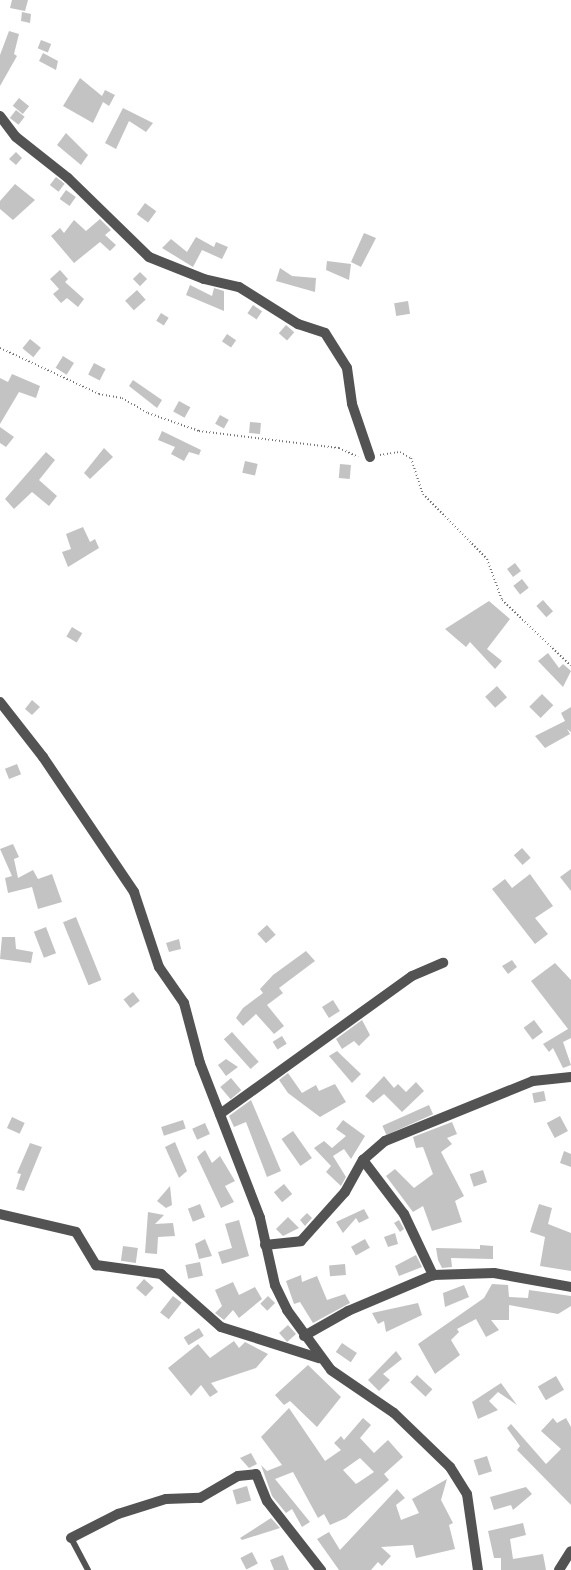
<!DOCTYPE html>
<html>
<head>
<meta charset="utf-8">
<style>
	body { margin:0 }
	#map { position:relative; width:571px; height:1570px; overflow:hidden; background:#fff; font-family:"Work Sans",sans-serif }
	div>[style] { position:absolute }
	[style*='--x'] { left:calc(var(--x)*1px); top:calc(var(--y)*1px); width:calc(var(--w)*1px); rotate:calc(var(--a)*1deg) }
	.building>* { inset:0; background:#c3c3c3; transform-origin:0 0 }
	.path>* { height:2px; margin-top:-1px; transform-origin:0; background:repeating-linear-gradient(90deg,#757575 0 1px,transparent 0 3.5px) }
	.lane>* { height:6px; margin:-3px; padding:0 3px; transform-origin:3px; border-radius:3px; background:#535353 }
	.street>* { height:10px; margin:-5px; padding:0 5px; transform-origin:5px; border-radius:5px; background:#535353 }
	span { translate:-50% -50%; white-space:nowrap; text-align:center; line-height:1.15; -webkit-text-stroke:4.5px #fff; paint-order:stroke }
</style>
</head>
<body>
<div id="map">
	<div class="building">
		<i style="clip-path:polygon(12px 0,28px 0,25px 11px,10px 8px)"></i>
		<i style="clip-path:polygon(22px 12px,31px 14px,30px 23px,21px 21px)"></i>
		<i style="clip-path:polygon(9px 31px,19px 34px,14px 54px,17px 56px,0 86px,0 55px)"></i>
		<i style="left:41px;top:40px;width:11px;height:9px;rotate:22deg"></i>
		<i style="clip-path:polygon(43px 53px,58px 61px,56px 70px,39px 61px)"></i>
		<i style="clip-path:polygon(80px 78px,102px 96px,105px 90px,115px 95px,109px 106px,103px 102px,93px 123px,63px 106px)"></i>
		<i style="left:19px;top:98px;width:13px;height:10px;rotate:39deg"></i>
		<i style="clip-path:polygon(123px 108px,153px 123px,146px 132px,129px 121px,116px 149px,105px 143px)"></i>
		<i style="left:16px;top:110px;width:11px;height:10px;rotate:38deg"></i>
		<i style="clip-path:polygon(66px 133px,88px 155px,81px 165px,57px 145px)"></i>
		<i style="clip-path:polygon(16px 152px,22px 158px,16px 165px,9px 159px)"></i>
		<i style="left:56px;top:177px;width:11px;height:10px;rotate:38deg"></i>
		<i style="clip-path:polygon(15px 184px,35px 200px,13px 220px,0 209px,0 201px)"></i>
		<i style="left:66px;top:190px;width:12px;height:11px;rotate:35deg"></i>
		<i style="left:145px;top:203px;width:14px;height:14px;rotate:36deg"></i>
		<i style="clip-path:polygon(100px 219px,111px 230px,105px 235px,116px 245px,110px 251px,100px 242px,74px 263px,51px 236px,60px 228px,64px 233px,74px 220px,86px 231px)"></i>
		<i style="clip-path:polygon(364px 233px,376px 238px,361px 267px,351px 262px)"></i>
		<i style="clip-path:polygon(196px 237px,214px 247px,216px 242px,228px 247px,222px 259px,202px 250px,193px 267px,162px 248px,171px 239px,187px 252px)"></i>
		<i style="clip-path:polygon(327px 261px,351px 264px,349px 280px,326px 270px)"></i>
		<i style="clip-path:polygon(280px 268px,292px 276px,316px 278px,315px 292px,276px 281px)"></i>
		<i style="clip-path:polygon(60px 270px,68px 279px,65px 282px,84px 299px,78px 307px,67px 298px,61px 303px,53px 294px,59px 289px,50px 279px)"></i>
		<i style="left:140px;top:272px;width:10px;height:10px;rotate:45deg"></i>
		<i style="clip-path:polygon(190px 285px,212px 296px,214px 288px,224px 291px,224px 311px,186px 295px)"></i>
		<i style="left:137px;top:290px;width:13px;height:16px;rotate:48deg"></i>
		<i style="left:408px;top:301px;width:13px;height:14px;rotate:81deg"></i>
		<i style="left:253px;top:305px;width:11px;height:10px;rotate:34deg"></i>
		<i style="left:161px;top:313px;width:9px;height:9px;rotate:32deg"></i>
		<i style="left:286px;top:325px;width:11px;height:11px;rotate:41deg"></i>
		<i style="left:227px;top:334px;width:11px;height:9px;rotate:34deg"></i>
		<i style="left:30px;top:339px;width:14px;height:12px;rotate:39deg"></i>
		<i style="left:63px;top:356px;width:13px;height:14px;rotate:32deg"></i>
		<i style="left:94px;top:363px;width:13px;height:13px;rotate:27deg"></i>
		<i style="clip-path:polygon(12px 374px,40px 386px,36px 398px,19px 392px,0 424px,0 378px,8px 382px)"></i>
		<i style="clip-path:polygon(133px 380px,162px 400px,157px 408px,129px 386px)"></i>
		<i style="left:179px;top:401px;width:13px;height:12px;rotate:29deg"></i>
		<i style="left:220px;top:415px;width:10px;height:10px;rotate:29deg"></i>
		<i style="left:250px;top:422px;width:11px;height:11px;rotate:5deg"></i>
		<i style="clip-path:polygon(0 427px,14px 437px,6px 447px,0 443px)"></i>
		<i style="clip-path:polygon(162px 431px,201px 450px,199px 455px,189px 452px,184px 461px,171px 454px,175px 447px,158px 440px)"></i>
		<i style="clip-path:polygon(104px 448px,113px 457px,90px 479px,84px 473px)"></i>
		<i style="clip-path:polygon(46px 452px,55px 460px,39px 480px,57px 496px,49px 506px,32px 492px,14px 509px,5px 499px)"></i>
		<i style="left:245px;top:461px;width:13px;height:12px;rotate:13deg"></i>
		<i style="left:340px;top:464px;width:11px;height:14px;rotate:5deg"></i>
		<i style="clip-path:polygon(83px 527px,90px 542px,95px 539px,99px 548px,68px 567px,62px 552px,71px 549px,66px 534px)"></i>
		<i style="left:515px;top:563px;width:10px;height:10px;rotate:53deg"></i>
		<i style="left:522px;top:579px;width:11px;height:11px;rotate:52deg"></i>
		<i style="left:543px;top:600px;width:15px;height:9px;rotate:48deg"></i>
		<i style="clip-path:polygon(489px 601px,510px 619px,487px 649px,502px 661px,495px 669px,470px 642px,466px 647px,445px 629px)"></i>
		<i style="left:72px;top:627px;width:12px;height:11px;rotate:31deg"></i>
		<i style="clip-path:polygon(548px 653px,559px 668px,563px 664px,571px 671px,563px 687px,538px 661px)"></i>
		<i style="left:497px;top:686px;width:15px;height:16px;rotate:48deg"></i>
		<i style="left:542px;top:694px;width:16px;height:18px;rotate:45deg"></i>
		<i style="clip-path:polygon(32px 700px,40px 707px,32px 715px,25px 709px)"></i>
		<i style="clip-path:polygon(571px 707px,571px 732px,567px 729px,570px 734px,545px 748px,535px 736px,565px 721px,561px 713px)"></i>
		<i style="left:17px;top:764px;width:11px;height:13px;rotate:68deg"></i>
		<i style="clip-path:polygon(13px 844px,19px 857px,14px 859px,18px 878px,33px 870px,38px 879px,52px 874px,62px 902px,38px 909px,32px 887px,8px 893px,5px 878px,12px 876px,0 849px)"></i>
		<i style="left:522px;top:848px;width:13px;height:11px;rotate:48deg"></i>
		<i style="clip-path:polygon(571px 869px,571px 891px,560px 877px)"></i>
		<i style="clip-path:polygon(530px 874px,553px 906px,535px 918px,548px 934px,535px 944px,492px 889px,505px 879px,512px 888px)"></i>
		<i style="left:76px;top:917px;width:68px;height:14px;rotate:68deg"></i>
		<i style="left:267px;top:925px;width:13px;height:13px;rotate:48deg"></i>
		<i style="left:46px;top:927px;width:28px;height:13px;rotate:69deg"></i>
		<i style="clip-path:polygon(2px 937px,15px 937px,16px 949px,33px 952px,31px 963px,0 959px)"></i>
		<i style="clip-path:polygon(179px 939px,181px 949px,169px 952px,166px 943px)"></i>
		<i style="clip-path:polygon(306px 951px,315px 961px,279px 988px,283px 993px,267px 1005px,284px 1026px,274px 1034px,256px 1014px,243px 1026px,236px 1018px,243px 1008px,263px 993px,260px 989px,273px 975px)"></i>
		<i style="clip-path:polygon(512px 960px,517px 967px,508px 974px,502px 966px)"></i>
		<i style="clip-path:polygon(555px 963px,571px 980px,571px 1038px,563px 1042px,571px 1065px,563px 1068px,553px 1048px,549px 1052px,543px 1044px,568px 1029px,531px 981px)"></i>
		<i style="left:133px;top:992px;width:11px;height:12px;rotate:52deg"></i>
		<i style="left:333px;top:1000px;width:13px;height:13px;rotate:58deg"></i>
		<i style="clip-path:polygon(362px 1020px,370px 1035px,359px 1046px,354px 1041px,342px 1049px,336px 1039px)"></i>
		<i style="left:534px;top:1020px;width:15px;height:13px;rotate:53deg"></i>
		<i style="left:232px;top:1032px;width:40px;height:11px;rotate:48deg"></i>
		<i style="left:282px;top:1036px;width:9px;height:11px;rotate:58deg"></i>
		<i style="clip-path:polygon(337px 1051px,361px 1074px,352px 1083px,329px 1056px)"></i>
		<i style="clip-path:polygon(226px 1059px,238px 1067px,226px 1076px,218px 1065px)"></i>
		<i style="clip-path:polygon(288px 1073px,302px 1093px,316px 1085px,319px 1091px,335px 1084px,346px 1102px,320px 1117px,288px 1093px,279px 1080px)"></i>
		<i style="clip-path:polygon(384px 1076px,394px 1088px,398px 1084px,406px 1092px,416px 1082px,424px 1091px,402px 1112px,384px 1094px,373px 1103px,365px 1096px)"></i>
		<i style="left:231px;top:1078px;width:16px;height:14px;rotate:50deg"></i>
		<i style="left:544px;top:1091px;width:10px;height:12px;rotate:79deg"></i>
		<i style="clip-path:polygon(251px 1100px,281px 1171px,267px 1177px,246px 1122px,234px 1127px,229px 1116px)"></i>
		<i style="left:429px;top:1105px;width:10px;height:51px;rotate:66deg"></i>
		<i style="left:560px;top:1116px;width:17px;height:15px;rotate:62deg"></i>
		<i style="left:12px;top:1117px;width:14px;height:12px;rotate:25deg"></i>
		<i style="left:183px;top:1120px;width:9px;height:23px;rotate:72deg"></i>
		<i style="clip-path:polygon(343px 1120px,365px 1136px,351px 1159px,344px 1149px,333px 1156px,346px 1177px,341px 1186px,326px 1172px,331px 1166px,314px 1148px,324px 1141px,332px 1148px,346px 1136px,336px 1129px)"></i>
		<i style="clip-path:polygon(452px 1122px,457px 1134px,447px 1138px,452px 1144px,441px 1152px,464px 1196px,455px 1201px,462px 1222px,432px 1231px,423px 1206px,413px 1212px,386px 1176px,395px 1169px,414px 1188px,433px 1174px,423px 1147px,416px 1148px,413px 1137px)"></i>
		<i style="left:205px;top:1123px;width:12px;height:14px;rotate:66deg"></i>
		<i style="left:293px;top:1131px;width:33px;height:14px;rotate:55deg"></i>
		<i style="clip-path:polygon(175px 1142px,187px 1171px,179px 1178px,165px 1147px)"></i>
		<i style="clip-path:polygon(30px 1143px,42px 1147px,24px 1191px,16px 1189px,21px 1174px,17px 1173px)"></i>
		<i style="clip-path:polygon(205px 1150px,212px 1163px,220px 1156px,235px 1181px,225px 1186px,234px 1202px,221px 1208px,197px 1157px)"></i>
		<i style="clip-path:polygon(564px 1151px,571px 1154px,571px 1167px,560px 1163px)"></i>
		<i style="left:483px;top:1170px;width:13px;height:14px;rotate:72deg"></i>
		<i style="left:284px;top:1184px;width:13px;height:13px;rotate:51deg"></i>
		<i style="clip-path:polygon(170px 1186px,172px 1205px,166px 1208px,157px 1201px)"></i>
		<i style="left:200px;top:1204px;width:14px;height:13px;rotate:69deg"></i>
		<i style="clip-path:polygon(539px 1204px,552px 1208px,548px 1224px,571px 1233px,571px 1271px,540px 1266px,545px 1237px,530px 1232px)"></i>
		<i style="clip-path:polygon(364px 1209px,369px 1218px,359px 1223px,356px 1218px,343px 1233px,336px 1222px)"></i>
		<i style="clip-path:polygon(148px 1212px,164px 1215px,155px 1224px,173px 1223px,175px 1236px,158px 1237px,157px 1254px,145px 1253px)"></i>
		<i style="clip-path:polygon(307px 1213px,312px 1218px,305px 1226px,300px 1220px)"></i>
		<i style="clip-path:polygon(288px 1217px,299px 1228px,283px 1236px,276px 1229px)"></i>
		<i style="clip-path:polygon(239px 1220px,249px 1256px,222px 1264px,218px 1252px,232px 1248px,225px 1224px)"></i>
		<i style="clip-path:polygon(399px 1220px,404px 1229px,400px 1232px,394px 1223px)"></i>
		<i style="clip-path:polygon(395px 1233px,398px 1244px,388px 1247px,384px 1237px)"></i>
		<i style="clip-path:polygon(205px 1239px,212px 1256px,199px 1259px,195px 1244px)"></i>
		<i style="left:365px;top:1239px;width:10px;height:16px;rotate:61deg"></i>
		<i style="clip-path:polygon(480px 1245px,493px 1246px,493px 1259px,451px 1258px,452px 1267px,442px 1268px,438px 1260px,436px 1248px,480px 1249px)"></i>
		<i style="left:123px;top:1246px;width:15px;height:15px;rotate:8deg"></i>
		<i style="clip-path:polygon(416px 1255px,422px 1267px,399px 1276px,395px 1266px)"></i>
		<i style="left:200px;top:1262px;width:14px;height:15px;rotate:78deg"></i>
		<i style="left:345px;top:1264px;width:11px;height:16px;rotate:85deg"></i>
		<i style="clip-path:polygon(301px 1275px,302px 1282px,317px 1276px,327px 1300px,345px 1294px,350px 1303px,313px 1323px,300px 1302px,294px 1304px,286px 1281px)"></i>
		<i style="left:144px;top:1279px;width:13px;height:12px;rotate:42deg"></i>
		<i style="clip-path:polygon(233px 1282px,239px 1295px,255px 1287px,262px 1299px,239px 1318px,233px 1310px,224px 1320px,215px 1313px,222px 1306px,215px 1290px)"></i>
		<i style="clip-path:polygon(492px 1284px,508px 1285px,509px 1297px,528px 1298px,529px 1290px,571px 1296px,571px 1306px,558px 1314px,509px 1305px,509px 1320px,491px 1320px,499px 1330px,486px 1337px,476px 1319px,457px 1329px,459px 1332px,451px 1340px,460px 1355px,435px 1374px,418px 1344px,484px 1298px)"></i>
		<i style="clip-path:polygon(464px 1285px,469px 1297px,445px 1307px,443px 1293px)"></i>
		<i style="left:173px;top:1296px;width:11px;height:21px;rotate:38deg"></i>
		<i style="left:268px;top:1296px;width:10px;height:11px;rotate:45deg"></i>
		<i style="clip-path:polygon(418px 1303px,422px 1315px,386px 1332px,384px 1321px,378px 1324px,372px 1313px)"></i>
		<i style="left:288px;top:1325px;width:12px;height:12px;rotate:48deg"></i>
		<i style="left:199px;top:1328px;width:9px;height:18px;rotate:58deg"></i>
		<i style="clip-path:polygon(234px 1341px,239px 1348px,245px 1342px,268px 1354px,256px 1368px,211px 1383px,218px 1392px,210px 1397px,201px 1385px,191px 1396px,168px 1368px,198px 1344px,210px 1358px)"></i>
		<i style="left:342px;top:1343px;width:18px;height:11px;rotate:34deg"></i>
		<i style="clip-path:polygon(396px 1351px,402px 1359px,383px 1374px,390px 1380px,379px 1391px,368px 1380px)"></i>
		<i style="clip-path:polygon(308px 1365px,341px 1397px,317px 1427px,290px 1401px,284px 1405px,275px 1395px)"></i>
		<i style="left:417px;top:1375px;width:21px;height:10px;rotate:43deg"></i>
		<i style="left:556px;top:1376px;width:16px;height:21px;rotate:60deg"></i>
		<i style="clip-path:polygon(501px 1383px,517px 1405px,498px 1392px,489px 1401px,498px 1410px,478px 1419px,472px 1402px)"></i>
		<i style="clip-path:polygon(evenodd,289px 1408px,325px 1461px,341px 1450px,334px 1443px,341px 1436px,344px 1440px,363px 1418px,371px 1425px,360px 1438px,374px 1453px,388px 1440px,403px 1457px,384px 1474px,389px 1480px,346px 1518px,330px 1525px,324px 1514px,318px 1518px,293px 1472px,275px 1479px,310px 1522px,302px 1527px,292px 1509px,286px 1513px,272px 1496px,261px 1465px,267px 1471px,282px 1465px,261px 1437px,289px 1408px,360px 1458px,374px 1472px,356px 1484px,343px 1470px,360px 1458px)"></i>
		<i style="clip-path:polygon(553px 1418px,557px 1423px,566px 1418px,571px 1427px,571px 1505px,517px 1450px,520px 1446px,507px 1428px,511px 1424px,546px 1464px,561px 1449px,541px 1431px)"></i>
		<i style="clip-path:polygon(251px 1453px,257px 1464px,249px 1468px,240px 1458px)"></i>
		<i style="left:487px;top:1456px;width:16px;height:14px;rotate:72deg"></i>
		<i style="clip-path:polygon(447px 1479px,441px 1500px,453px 1523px,449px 1525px,455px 1549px,416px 1558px,413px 1545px,381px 1547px,391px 1556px,382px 1566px,378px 1562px,371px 1570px,339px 1570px,317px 1539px,329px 1532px,340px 1550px,397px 1489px,405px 1498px,396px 1505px,401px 1520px,419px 1513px,412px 1499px)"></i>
		<i style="left:247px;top:1486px;width:15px;height:15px;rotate:74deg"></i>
		<i style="clip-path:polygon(526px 1487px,532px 1494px,513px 1510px,511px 1505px,494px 1510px,490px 1497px)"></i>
		<i style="clip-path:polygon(271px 1518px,280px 1528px,242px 1540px,240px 1538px)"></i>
		<i style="clip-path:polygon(523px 1523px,526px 1535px,510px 1539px,513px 1559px,543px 1554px,546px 1570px,501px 1570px,501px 1558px,494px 1558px,488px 1531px)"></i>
		<i style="left:252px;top:1552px;width:13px;height:13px;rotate:63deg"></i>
		<i style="clip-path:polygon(283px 1555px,289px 1570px,274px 1570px,270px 1560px)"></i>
	</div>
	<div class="path">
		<i style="--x:0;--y:348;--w:109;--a:24.9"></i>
		<i style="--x:99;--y:394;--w:23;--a:10"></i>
		<i style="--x:122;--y:398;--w:30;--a:30"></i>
		<i style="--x:148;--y:413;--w:54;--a:19.4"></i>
		<i style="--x:199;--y:431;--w:141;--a:6.9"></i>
		<i style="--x:339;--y:448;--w:21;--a:25"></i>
		<i style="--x:380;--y:455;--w:20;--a:-9"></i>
		<i style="--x:400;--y:452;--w:13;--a:29"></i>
		<i style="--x:411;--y:458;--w:38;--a:72"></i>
		<i style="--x:423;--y:494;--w:91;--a:45.4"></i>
		<i style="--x:487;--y:559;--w:44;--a:69.9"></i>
		<i style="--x:502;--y:600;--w:95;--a:43.7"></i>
	</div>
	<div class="lane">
		<i style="--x:71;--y:1538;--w:36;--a:62"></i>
	</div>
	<div class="street">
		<i style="--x:0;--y:116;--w:26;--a:53"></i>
		<i style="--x:16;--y:137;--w:66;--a:38.3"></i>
		<i style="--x:68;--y:178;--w:113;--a:44.3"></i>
		<i style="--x:149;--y:257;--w:59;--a:21.8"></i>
		<i style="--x:204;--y:279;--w:36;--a:13"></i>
		<i style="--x:239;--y:287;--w:70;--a:32.1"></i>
		<i style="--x:298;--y:324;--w:28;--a:18"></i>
		<i style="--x:325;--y:333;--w:41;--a:57.8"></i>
		<i style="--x:347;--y:368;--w:36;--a:82"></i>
		<i style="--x:352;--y:404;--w:56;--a:71.2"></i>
		<i style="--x:0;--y:702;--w:70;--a:52"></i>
		<i style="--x:43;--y:757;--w:163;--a:56"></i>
		<i style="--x:134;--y:892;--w:79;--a:71.6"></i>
		<i style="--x:159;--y:967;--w:44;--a:55.2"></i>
		<i style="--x:184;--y:1003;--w:62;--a:75.1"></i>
		<i style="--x:200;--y:1063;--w:166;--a:68.8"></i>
		<i style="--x:260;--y:1218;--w:69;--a:77.4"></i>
		<i style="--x:275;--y:1285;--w:28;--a:64"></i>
		<i style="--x:287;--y:1310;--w:74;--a:53.7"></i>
		<i style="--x:331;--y:1370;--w:76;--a:34.3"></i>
		<i style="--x:394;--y:1413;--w:78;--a:44"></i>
		<i style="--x:450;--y:1467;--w:32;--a:58"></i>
		<i style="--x:467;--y:1494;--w:77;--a:81.8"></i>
		<i style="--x:220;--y:1114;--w:236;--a:-35.7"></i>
		<i style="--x:412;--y:976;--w:34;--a:-23"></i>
		<i style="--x:363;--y:1160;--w:68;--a:52.8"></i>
		<i style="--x:404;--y:1214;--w:68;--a:64.6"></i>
		<i style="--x:0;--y:1214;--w:78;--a:13.3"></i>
		<i style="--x:76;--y:1232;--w:39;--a:59"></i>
		<i style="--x:96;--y:1265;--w:66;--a:7.9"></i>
		<i style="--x:161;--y:1274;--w:80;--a:41.5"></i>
		<i style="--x:221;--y:1327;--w:103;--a:17.6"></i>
		<i style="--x:265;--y:1245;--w:36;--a:-6"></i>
		<i style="--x:301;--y:1241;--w:66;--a:-48.1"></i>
		<i style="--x:345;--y:1192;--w:37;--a:-61"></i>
		<i style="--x:363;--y:1160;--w:29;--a:-41"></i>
		<i style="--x:385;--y:1141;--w:160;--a:-22.1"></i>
		<i style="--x:533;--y:1081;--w:38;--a:-6"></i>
		<i style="--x:304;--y:1336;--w:51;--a:-29.6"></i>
		<i style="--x:348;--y:1311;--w:92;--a:-23"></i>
		<i style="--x:433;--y:1275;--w:61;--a:-1.9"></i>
		<i style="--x:494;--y:1273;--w:78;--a:10.3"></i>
		<i style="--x:71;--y:1538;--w:53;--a:-27.1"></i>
		<i style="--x:118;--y:1514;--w:50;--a:-17.4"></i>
		<i style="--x:166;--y:1499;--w:34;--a:-2"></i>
		<i style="--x:200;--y:1498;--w:44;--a:-30.1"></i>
		<i style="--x:238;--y:1476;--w:18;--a:-6"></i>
		<i style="--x:256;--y:1474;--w:29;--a:68"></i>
		<i style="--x:267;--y:1501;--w:88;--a:52"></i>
		<i style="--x:559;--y:1570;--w:22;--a:-58"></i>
	</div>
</div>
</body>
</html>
